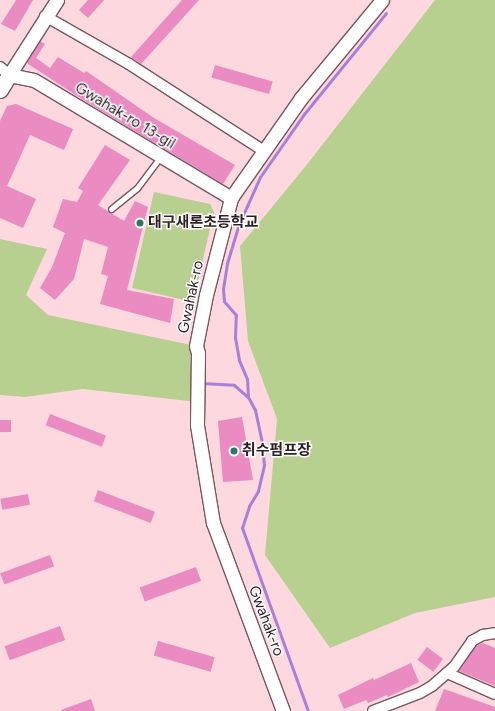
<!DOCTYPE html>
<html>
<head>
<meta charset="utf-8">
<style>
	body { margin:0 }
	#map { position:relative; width:495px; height:711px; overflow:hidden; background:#fdd8df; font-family:Figtree,"Noto Sans KR",sans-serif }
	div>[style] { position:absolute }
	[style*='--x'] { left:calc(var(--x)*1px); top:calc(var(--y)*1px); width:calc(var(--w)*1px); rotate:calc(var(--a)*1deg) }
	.green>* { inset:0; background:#b8d08f }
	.stream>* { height:3px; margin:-1.5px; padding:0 1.5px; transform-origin:1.5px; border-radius:1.5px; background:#a980d8 }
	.building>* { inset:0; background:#ea8bc2; transform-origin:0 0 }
	.roads { filter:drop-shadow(1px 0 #7b555e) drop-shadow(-1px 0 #7b555e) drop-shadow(0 1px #7b555e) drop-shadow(0 -1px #7b555e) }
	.service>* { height:5px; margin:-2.5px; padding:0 2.5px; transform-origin:2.5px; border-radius:2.5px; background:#fff }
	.minor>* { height:10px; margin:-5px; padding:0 5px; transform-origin:5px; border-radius:5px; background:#fff }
	.tertiary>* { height:13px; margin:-6.5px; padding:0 6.5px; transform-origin:6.5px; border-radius:6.5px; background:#fff }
	.secondary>* { height:15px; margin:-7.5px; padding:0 7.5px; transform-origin:7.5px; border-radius:7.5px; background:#fff }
	.dots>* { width:11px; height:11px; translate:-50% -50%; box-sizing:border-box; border:2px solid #fff; border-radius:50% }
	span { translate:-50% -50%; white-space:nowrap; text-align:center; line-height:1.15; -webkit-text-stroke:3px #fff; paint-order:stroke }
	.street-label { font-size:15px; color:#2e1e21 }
	.poi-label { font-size:15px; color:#2e1e21; font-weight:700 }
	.left { translate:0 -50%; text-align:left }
</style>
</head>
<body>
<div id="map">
	<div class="green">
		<i style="clip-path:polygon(435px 0,495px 0,495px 597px,415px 613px,330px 648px,265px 555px,277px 419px,248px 341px,240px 246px,305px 167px)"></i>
		<i style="clip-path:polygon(154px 192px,210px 204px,214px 212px,193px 302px,132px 288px)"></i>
		<i style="clip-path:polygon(0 239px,47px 249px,26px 295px,48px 315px,196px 346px,197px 402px,83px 389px,25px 397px,0 395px)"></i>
	</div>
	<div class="stream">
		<i style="--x:201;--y:383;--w:33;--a:3"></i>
		<i style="--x:234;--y:385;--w:18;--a:41"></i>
		<i style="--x:308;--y:711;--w:195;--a:-109.8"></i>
		<i style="--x:242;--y:528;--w:23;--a:-72"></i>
		<i style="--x:249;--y:506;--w:17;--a:-59"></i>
		<i style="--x:258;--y:491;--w:27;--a:-77"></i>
		<i style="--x:264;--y:465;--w:27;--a:-96"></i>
		<i style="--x:261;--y:438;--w:29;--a:-102"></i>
		<i style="--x:255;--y:410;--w:15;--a:-118"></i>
		<i style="--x:248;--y:397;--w:18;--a:-93"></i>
		<i style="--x:247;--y:379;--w:21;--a:-113"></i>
		<i style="--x:239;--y:360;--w:22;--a:-100"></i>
		<i style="--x:235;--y:338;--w:23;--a:-88"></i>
		<i style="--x:236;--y:315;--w:18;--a:-131"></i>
		<i style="--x:224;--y:301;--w:12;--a:-95"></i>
		<i style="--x:223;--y:289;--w:26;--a:-81"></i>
		<i style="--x:227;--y:263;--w:39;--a:-73"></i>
		<i style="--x:238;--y:226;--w:54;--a:-65.8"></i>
		<i style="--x:260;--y:177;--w:77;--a:-55.1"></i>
		<i style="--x:304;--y:114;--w:130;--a:-50.9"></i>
	</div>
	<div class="building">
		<i style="clip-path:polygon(16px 0,33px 0,15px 31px,1px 24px)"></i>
		<i style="clip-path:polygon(88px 0,104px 0,88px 18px,79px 10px)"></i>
		<i style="clip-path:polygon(182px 0,199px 0,141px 64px,131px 57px)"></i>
		<i style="clip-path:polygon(40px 41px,45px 44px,36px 58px,50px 68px,58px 57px,84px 73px,86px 71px,154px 118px,235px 165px,223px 184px,85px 101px,28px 64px,27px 62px)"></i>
		<i style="left:215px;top:65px;width:60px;height:13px;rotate:16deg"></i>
		<i style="clip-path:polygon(16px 104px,73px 129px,64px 150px,30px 135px,7px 186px,36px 199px,23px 228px,0 218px,0 121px,7px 106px)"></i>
		<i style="clip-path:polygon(105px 145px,130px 160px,98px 205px,124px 221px,135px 201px,148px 207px,127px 290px,174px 299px,170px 323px,100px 304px,108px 276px,101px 274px,108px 247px,84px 239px,74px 279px,55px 300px,40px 288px,52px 267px,65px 233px,53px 227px,63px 199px,77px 202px,83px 191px,78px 188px)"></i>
		<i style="left:50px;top:414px;width:60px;height:12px;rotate:21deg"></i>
		<i style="clip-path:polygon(242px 417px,253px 480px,223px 482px,218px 421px)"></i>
		<i style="left:0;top:420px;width:11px;height:12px"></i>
		<i style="left:98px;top:490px;width:61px;height:12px;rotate:21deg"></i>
		<i style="left:28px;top:494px;width:11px;height:28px;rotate:80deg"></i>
		<i style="left:50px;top:555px;width:12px;height:53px;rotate:70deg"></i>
		<i style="left:196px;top:567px;width:15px;height:60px;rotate:70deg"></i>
		<i style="left:60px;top:626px;width:15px;height:59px;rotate:70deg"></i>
		<i style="left:158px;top:641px;width:59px;height:15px;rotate:16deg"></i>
		<i style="clip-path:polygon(483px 643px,495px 648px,495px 686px,459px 671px,476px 646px)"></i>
		<i style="left:427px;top:647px;width:20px;height:16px;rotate:37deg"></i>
		<i style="clip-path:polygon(411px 663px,419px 682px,388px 697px,387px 695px,368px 703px,366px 700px,344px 709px,338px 695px,373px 678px,374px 680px)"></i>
		<i style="clip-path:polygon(444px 689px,495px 707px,495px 711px,435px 711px)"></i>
		<i style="clip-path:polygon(91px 699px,95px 711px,62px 711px,61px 710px)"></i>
	</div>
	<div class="roads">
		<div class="service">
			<i style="--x:111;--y:209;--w:33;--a:-39"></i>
			<i style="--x:137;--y:188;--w:39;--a:-53"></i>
		</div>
		<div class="minor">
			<i style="--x:45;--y:16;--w:97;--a:29.7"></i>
			<i style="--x:129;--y:64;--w:161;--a:32.8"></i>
			<i style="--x:0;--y:67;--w:12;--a:42"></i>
			<i style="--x:447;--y:673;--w:52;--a:23.6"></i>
			<i style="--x:373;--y:711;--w:50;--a:-21"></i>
			<i style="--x:420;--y:693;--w:14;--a:-30"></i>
			<i style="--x:432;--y:686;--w:29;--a:-41"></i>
			<i style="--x:454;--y:667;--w:32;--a:-55"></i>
			<i style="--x:472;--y:641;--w:13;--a:-29"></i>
			<i style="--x:483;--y:635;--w:12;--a:-9"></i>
		</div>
		<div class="tertiary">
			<i style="--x:57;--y:0;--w:89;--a:122.6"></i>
			<i style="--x:9;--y:75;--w:25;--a:11"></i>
			<i style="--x:34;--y:80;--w:230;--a:30.9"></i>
			<i style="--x:283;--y:711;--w:201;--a:-110.4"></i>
			<i style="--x:213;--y:523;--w:99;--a:-99.3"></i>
			<i style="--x:197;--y:425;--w:72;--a:-89.2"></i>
			<i style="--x:198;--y:353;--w:7;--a:-106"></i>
			<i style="--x:196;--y:346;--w:52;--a:-78.9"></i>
			<i style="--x:206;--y:295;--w:100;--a:-75.5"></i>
			<i style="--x:231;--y:198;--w:122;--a:-55"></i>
			<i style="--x:301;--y:98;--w:127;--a:-50.4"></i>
		</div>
		<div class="secondary">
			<i style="--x:0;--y:90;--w:17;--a:-59"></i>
		</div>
	</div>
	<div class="dots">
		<i style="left:140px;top:223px;background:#2e766d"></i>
		<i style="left:234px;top:451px;background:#2e766d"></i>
	</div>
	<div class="street-label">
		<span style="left:125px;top:116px;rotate:31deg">Gwahak-ro 13-gil</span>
		<span style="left:191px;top:297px;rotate:-78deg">Gwahak-ro</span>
		<span style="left:266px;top:621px;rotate:69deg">Gwahak-ro</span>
	</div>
	<div class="poi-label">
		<span class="left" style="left:148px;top:223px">대구새론초등학교</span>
		<span class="left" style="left:242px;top:451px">취수펌프장</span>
	</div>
</div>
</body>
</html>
